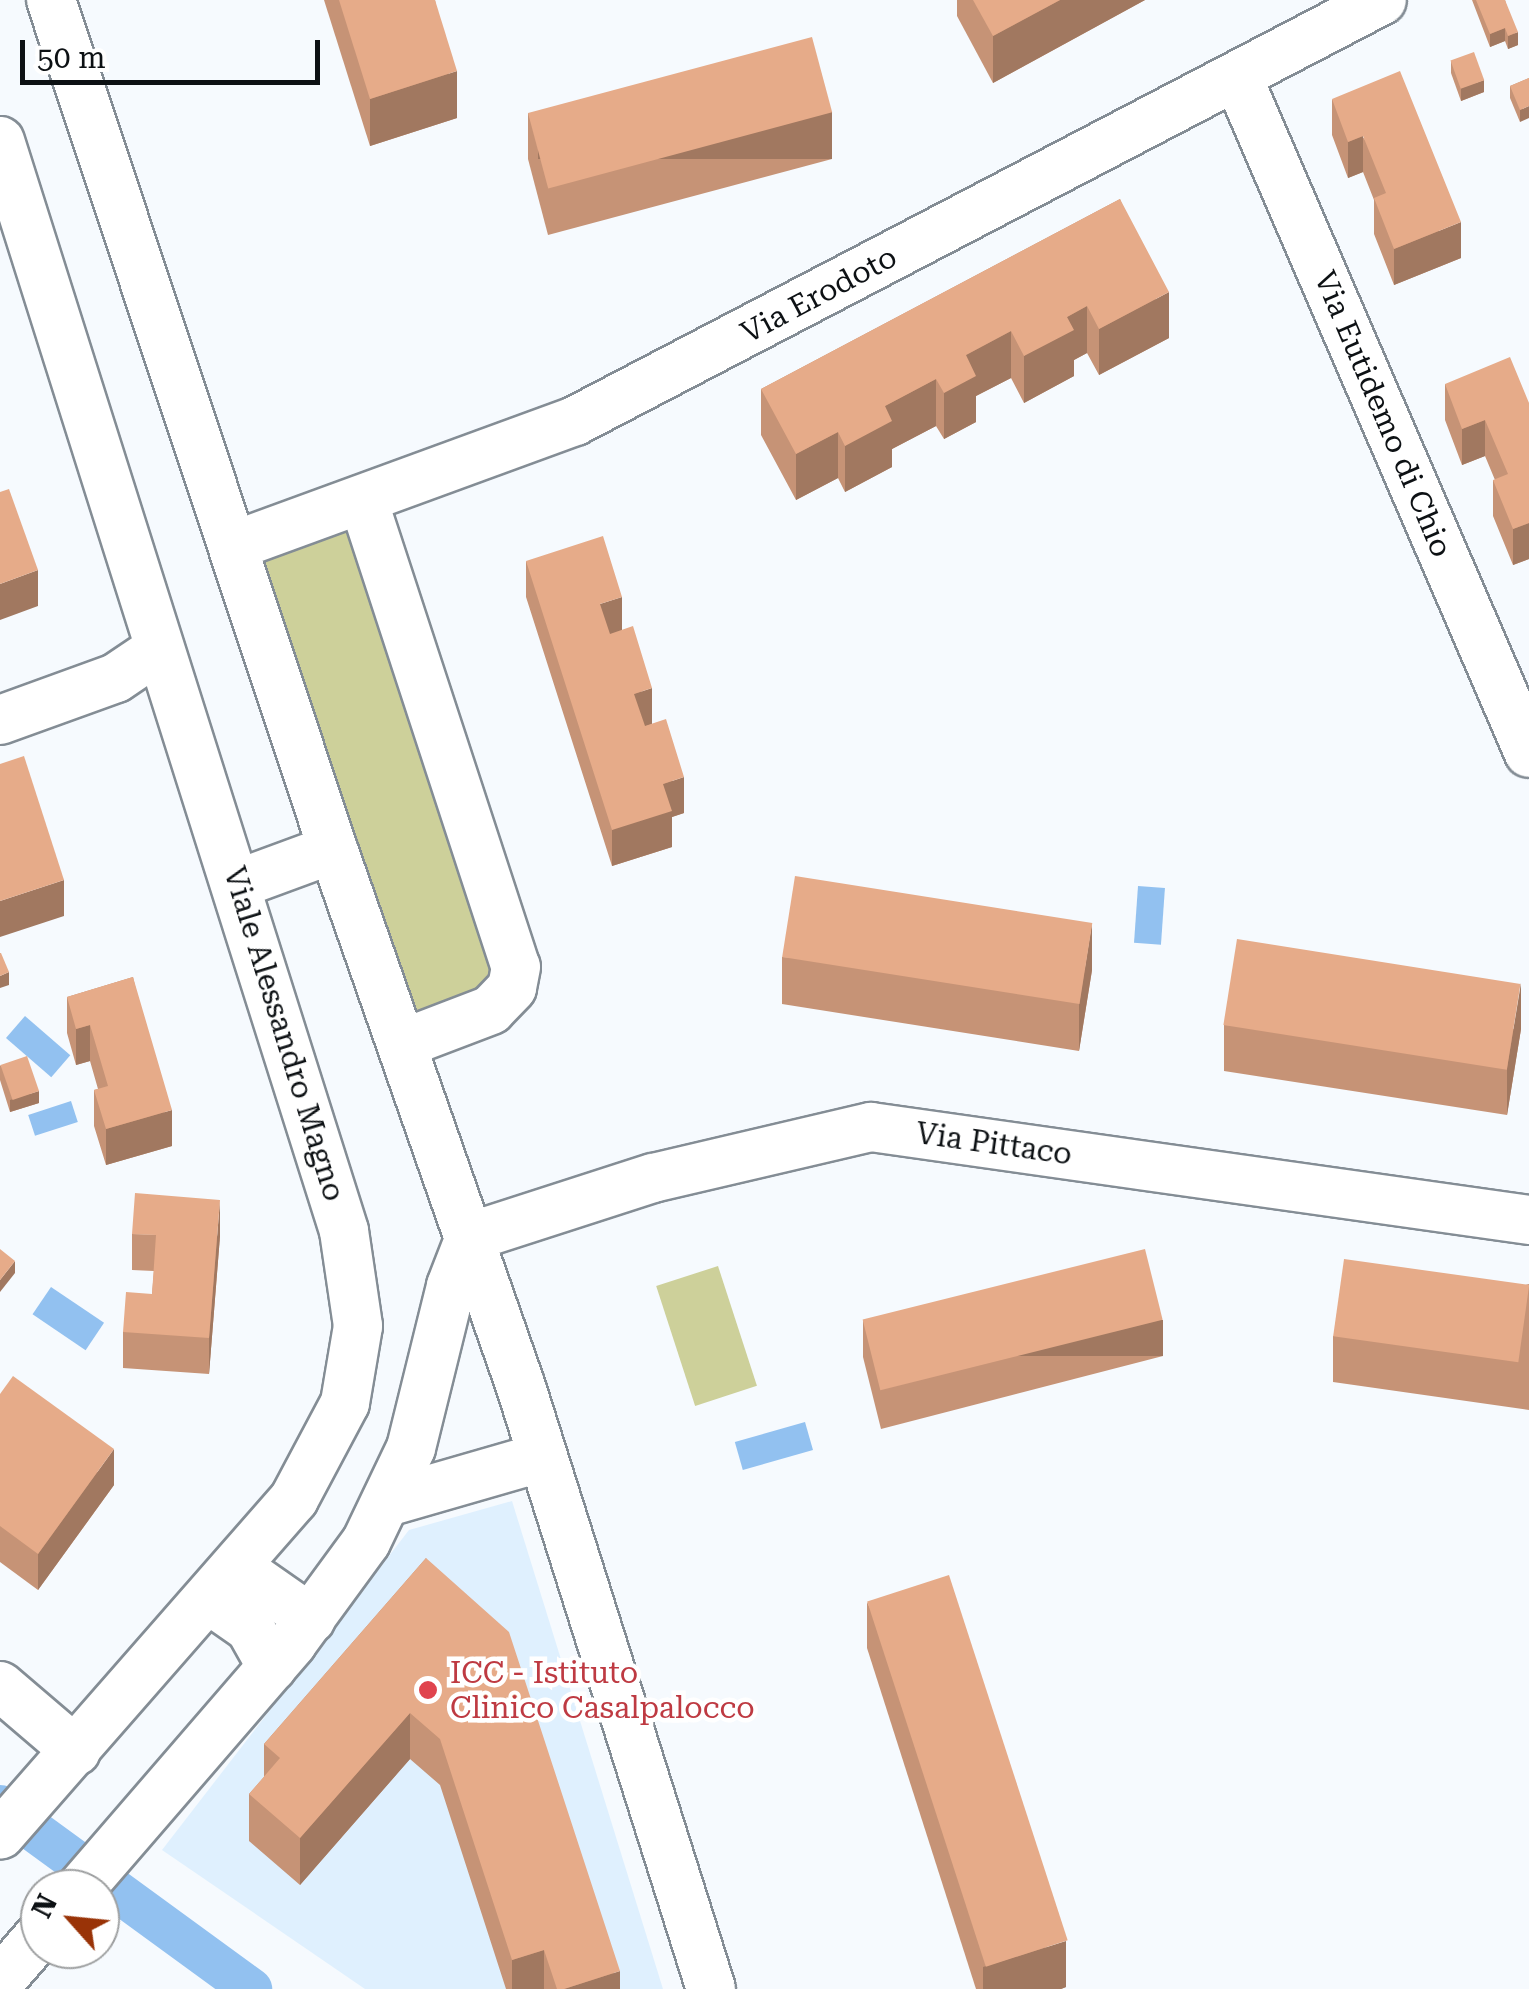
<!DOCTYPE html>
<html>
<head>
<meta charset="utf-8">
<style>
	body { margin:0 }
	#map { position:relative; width:1529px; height:1989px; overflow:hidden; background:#f6fafe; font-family:"Roboto Serif",serif }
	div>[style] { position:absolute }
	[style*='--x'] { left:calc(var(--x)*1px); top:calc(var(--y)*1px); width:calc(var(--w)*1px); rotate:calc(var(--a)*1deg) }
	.built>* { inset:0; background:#dff0fe }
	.green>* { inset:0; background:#cdd09a; transform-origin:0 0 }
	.water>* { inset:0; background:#92c1f0; transform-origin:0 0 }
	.canal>* { height:42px; margin:-21px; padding:0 21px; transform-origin:21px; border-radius:21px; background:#92c1f0 }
	.roads { filter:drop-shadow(2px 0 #848d95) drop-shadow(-2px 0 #848d95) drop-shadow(0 2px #848d95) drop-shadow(0 -2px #848d95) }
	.minor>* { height:48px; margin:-24px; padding:0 24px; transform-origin:24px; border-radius:24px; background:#fff }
	.wall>* { inset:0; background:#c69376 }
	.shaded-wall>* { inset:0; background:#a17860; transform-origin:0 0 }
	.building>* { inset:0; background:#e6ab89; transform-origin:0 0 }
	.dots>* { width:28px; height:28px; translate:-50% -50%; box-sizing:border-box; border:5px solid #fff; border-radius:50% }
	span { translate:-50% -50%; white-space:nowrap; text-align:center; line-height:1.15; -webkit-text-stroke:9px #fff; paint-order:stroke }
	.street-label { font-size:30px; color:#0d1114 }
	.health-label { font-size:30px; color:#be3a42 }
	.left { translate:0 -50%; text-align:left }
	.north { position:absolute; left:20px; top:1869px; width:100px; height:100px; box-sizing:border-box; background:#fff; border:2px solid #9ea0a1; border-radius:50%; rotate:297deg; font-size:28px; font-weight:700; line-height:40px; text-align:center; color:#0d1114 }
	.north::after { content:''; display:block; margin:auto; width:35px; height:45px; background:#993307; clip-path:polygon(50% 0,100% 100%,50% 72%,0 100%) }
	.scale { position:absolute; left:20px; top:40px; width:300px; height:45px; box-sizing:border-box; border:5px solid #0d1114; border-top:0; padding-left:12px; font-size:30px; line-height:35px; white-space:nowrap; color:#0d1114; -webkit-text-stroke:8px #fff; paint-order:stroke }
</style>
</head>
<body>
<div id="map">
	<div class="built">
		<i style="clip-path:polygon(512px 1501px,663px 1989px,365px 1989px,162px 1850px,409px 1530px)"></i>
	</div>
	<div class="green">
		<i style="left:349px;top:531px;width:477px;height:94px;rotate:71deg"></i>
		<i style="left:718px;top:1266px;width:126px;height:65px;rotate:72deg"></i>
	</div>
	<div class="water">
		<i style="left:1138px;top:886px;width:27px;height:57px;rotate:4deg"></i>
		<i style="left:25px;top:1016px;width:60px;height:29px;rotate:41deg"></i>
		<i style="left:71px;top:1101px;width:22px;height:45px;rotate:72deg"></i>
		<i style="left:51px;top:1287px;width:64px;height:33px;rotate:34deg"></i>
		<i style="left:805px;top:1422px;width:29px;height:73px;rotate:74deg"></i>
	</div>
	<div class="canal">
		<i style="--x:0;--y:1806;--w:311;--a:36.1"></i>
	</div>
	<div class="roads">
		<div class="minor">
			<i style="--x:51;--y:0;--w:895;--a:71.63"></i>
			<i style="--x:333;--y:849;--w:570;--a:70.74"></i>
			<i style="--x:521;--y:1387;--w:631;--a:72.48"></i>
			<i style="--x:1237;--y:76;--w:737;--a:66.67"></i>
			<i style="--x:0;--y:141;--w:1143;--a:72.48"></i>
			<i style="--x:344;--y:1231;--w:96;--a:81.6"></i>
			<i style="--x:358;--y:1326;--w:78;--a:99.6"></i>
			<i style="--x:345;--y:1403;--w:109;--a:118"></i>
			<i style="--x:294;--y:1499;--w:446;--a:131.2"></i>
			<i style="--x:363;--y:500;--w:491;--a:71.9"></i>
			<i style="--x:516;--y:967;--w:21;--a:101"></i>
			<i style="--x:512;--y:988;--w:30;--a:134"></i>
			<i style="--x:491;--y:1010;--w:95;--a:159.1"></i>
			<i style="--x:236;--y:545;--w:361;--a:-20.1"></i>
			<i style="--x:575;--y:421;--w:910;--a:-27.55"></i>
			<i style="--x:0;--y:720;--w:123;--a:-19.9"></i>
			<i style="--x:116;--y:678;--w:52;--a:-34"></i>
			<i style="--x:238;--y:884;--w:101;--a:-20.2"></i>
			<i style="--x:470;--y:1237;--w:192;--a:-17.9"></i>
			<i style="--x:653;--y:1178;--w:224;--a:-13.2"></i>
			<i style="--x:871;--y:1127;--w:665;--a:8.04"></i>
			<i style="--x:387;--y:1502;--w:162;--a:-16.1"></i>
			<i style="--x:238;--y:1568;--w:89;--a:34.9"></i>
			<i style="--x:210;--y:1600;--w:49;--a:35"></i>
			<i style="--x:250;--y:1628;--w:45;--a:60.6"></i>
			<i style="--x:0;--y:1686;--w:100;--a:40.5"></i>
			<i style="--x:80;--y:1889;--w:325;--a:-49.2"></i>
			<i style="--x:292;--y:1643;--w:125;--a:-53.8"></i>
			<i style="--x:366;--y:1542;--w:104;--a:-64.4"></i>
			<i style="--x:411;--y:1448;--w:167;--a:-76.1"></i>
			<i style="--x:451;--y:1286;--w:53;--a:-68.8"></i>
			<i style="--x:0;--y:1981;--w:61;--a:-49"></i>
		</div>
	</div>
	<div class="wall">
		<i style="clip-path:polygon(324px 0,435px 0,457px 118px,370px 146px)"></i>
		<i style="clip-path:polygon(957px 0,1145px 0,993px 83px,957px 16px)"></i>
		<i style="clip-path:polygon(1472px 0,1505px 0,1518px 45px,1508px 49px,1505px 41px,1490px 47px)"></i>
		<i style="clip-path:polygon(1451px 61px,1484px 92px,1461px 101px,1451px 73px)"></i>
		<i style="clip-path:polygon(1529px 78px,1520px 122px,1510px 98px,1510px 86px)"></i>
		<i style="clip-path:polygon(1332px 99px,1461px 258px,1394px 285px,1374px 234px,1374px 200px,1363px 172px,1348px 178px,1332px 135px)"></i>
		<i style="clip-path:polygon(528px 113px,832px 159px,548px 235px,528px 159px)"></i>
		<i style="clip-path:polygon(1120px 199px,1169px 338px,1099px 375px,1087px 353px,1074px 360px,1074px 376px,1024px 403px,1011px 378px,976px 396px,976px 422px,944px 439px,936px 426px,892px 449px,892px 467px,845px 492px,838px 478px,796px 500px,761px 435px,761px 389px)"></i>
		<i style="clip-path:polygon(1445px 384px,1529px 403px,1529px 559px,1513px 565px,1493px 516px,1493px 480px,1495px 480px,1485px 456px,1462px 465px,1445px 420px)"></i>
		<i style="clip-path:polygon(526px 561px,622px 630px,652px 724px,684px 813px,672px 817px,672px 847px,612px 866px,526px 597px)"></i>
		<i style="clip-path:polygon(782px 957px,1092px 970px,1079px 1051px,782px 1004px)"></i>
		<i style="clip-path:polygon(133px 977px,172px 1146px,106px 1165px,94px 1126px,94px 1090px,98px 1089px,90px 1061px,76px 1065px,67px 1033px,67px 997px)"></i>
		<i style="clip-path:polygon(1224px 1025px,1521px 1029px,1507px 1115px,1224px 1071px)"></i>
		<i style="clip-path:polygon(0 1065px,39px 1103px,10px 1112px,0 1080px)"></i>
		<i style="clip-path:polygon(132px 1234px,220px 1236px,209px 1374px,123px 1368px,123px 1332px,152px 1294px,154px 1271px,132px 1270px)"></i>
		<i style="clip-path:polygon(1529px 1284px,1529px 1410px,1333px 1382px,1333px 1336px)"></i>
		<i style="clip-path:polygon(863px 1321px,1163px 1356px,881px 1429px,863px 1357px)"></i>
		<i style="clip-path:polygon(0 1394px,114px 1485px,38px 1590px,0 1562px)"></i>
		<i style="clip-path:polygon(426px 1558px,620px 1989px,506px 1989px,440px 1785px,410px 1759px,300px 1885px,249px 1841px,249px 1794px,264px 1777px,264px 1744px)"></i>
		<i style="clip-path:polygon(867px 1602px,1066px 1987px,1061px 1989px,976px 1989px,867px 1648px)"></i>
	</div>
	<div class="shaded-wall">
		<i style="clip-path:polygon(1060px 0,1145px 0,993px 83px,993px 36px)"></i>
		<i style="clip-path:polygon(1505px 28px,1505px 41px,1490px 47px,1490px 34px)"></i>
		<i style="clip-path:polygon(1518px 32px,1518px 45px,1508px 49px,1508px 36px)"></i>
		<i style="clip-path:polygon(457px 71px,457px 118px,370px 146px,370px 99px)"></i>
		<i style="clip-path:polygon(1484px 80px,1484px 92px,1461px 101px,1461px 88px)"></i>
		<i style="clip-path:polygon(1529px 106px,1529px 118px,1520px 122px,1520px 110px)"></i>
		<i style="left:832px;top:112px;width:47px;height:294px;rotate:90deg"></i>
		<i style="clip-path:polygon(1363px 136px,1363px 172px,1348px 178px,1348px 142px)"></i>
		<i style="clip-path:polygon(1461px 222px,1461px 258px,1394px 285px,1394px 249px)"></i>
		<i style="clip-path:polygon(1169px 292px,1169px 338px,1099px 375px,1099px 329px)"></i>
		<i style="clip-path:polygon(1087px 306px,1087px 353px,1074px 360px,1074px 376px,1024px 403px,1024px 356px,1067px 317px)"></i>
		<i style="clip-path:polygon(1011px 331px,1011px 378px,976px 396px,976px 422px,944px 439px,944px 393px,966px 355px)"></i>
		<i style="clip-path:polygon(936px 379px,936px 426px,892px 449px,892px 467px,845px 492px,845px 446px,885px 406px)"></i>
		<i style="clip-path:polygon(1485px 420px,1485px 456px,1462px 465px,1462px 429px)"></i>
		<i style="clip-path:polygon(838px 432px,838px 478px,796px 500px,796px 454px)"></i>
		<i style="clip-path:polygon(1529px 523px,1529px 559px,1513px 565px,1513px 529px)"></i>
		<i style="clip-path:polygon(38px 570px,38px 606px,0 620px,0 584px)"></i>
		<i style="clip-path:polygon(622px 597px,622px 633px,600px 640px,600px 604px)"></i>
		<i style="clip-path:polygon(652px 688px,652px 724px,634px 730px,634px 694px)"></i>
		<i style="clip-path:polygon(684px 777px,684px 813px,672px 817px,672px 847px,612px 866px,612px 830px,663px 784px)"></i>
		<i style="clip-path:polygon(64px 880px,64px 916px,0 937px,0 901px)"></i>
		<i style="clip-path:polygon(1092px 923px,1092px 970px,1079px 1051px,1079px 1005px)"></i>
		<i style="clip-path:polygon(9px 972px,9px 985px,0 988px,0 976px)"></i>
		<i style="clip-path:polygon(1521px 983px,1521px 1029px,1507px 1115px,1507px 1068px)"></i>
		<i style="clip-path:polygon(90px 1025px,90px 1061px,76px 1065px,76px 1029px)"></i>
		<i style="clip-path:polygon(39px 1091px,39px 1103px,10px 1112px,10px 1100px)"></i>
		<i style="clip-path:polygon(172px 1110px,172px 1146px,106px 1165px,106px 1129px)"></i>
		<i style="clip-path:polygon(220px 1200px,220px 1236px,209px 1374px,209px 1338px)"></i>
		<i style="clip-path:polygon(15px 1261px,15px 1273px,0 1292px,0 1280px)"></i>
		<i style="left:1163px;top:1320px;width:36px;height:291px;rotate:90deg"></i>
		<i style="clip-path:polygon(114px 1449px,114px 1485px,38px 1590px,38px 1554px)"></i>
		<i style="clip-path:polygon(410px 1713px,410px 1759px,300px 1885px,300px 1838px)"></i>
		<i style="clip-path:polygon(1066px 1941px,1066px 1987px,1061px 1989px,983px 1989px,983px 1967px)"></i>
		<i style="clip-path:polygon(544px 1950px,544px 1989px,512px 1989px,512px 1960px)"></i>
		<i style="clip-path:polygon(620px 1971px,620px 1989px,564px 1989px)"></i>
	</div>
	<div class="building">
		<i style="clip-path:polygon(339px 0,435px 0,457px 71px,370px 99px)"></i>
		<i style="clip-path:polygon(973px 0,1060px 0,993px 36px)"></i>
		<i style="clip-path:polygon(1476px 0,1505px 0,1518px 32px,1508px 36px,1505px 28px,1490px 34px)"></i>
		<i style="left:812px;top:37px;width:78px;height:294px;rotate:75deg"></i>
		<i style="left:1474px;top:52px;width:30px;height:25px;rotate:70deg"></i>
		<i style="clip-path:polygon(1400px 71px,1461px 222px,1394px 249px,1374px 198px,1386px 193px,1363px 136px,1348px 142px,1332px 99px)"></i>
		<i style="clip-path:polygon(1529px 78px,1529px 106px,1520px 110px,1510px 86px)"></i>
		<i style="clip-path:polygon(1120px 199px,1169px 292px,1099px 329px,1087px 306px,1067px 317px,1074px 330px,1024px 356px,1011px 331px,966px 355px,976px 376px,944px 393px,936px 379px,885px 406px,892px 421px,845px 446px,838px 432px,796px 454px,761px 389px)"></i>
		<i style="clip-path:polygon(1510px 357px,1529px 403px,1529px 523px,1513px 529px,1493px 480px,1508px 474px,1485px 420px,1462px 429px,1445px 384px)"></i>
		<i style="clip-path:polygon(9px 489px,38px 570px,0 584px,0 492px)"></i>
		<i style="clip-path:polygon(603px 536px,622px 597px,600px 604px,610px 634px,633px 626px,652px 688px,634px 694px,645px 726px,666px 719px,684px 777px,663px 784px,672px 811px,612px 830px,526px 561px)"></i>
		<i style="clip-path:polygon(24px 756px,64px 880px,0 901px,0 764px)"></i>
		<i style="left:795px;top:876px;width:301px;height:82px;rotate:9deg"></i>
		<i style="left:1237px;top:939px;width:287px;height:87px;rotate:9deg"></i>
		<i style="clip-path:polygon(0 953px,1px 953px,9px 972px,0 976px)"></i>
		<i style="clip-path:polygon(133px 977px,172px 1110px,106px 1129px,94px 1090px,108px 1086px,90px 1025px,76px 1029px,67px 997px)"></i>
		<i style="left:27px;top:1056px;width:37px;height:28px;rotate:71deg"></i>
		<i style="clip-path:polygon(135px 1193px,220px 1200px,209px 1338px,123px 1332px,126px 1292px,152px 1294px,156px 1235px,132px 1234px)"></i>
		<i style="clip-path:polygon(0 1249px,15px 1261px,0 1280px)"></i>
		<i style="left:1145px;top:1249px;width:73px;height:291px;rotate:76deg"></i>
		<i style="left:1344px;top:1259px;width:187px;height:78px;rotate:8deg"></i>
		<i style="clip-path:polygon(13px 1376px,114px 1449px,38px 1554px,0 1526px,0 1394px)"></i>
		<i style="clip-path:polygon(426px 1558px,509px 1632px,620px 1971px,564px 1989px,557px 1989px,544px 1950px,512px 1960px,440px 1739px,410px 1713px,300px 1838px,249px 1794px,280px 1758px,264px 1744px)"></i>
		<i style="left:949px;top:1575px;width:384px;height:86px;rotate:72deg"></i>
	</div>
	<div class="dots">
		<i style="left:428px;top:1690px;background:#e0444e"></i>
	</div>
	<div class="street-label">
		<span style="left:819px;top:295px;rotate:-28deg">Via Erodoto</span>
		<span style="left:1383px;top:414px;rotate:67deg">Via Eutidemo di Chio</span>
		<span style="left:284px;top:1034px;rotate:73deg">Viale Alessandro Magno</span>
		<span style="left:994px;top:1144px;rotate:8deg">Via Pittaco</span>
	</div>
	<div class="health-label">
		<span class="left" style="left:450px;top:1690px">ICC - Istituto<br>Clinico Casalpalocco</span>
	</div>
	<div class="north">N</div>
	<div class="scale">50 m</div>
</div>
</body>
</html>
